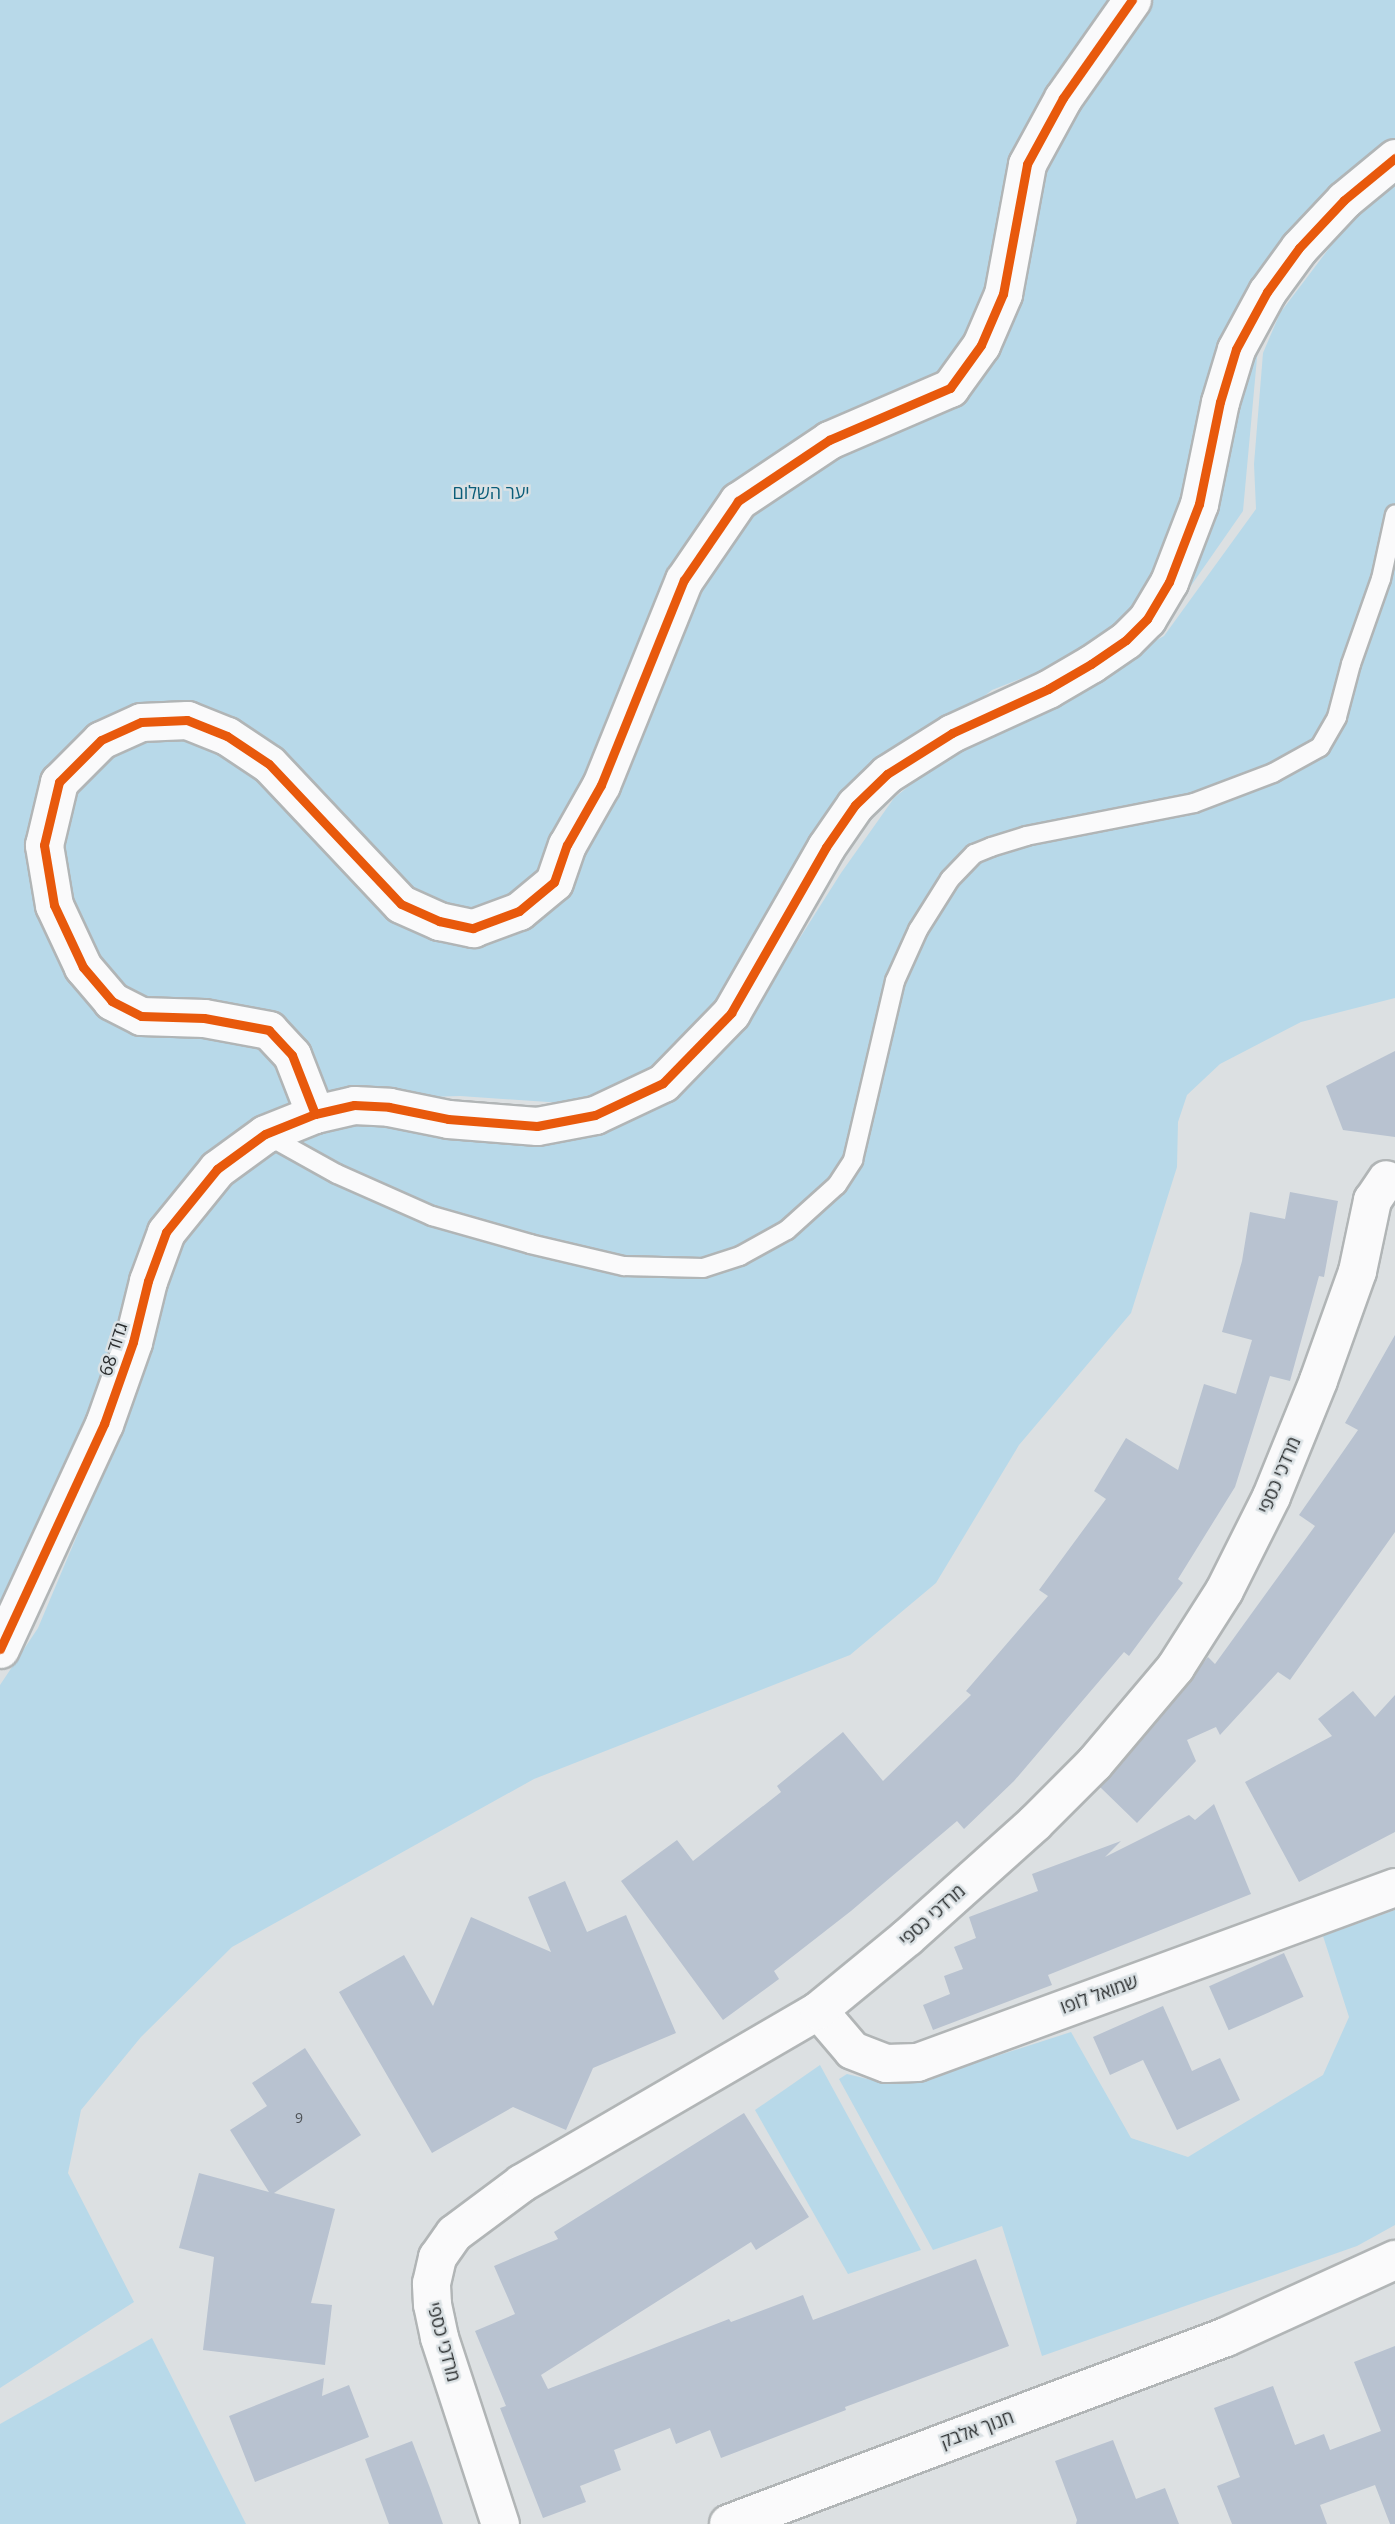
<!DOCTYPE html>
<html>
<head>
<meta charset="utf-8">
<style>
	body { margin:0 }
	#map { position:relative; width:1395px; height:2524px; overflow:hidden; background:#dce0e2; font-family:"Open Sans","Noto Sans Hebrew",sans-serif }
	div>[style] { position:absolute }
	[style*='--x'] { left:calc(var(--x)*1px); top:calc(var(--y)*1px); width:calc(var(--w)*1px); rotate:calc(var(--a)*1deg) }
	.green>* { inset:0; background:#b8d9e9 }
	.building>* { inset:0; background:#b8c2d0; transform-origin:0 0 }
	.roads { filter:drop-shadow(2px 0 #b1b5b6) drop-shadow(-2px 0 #b1b5b6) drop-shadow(0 2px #b1b5b6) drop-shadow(0 -2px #b1b5b6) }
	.lane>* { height:18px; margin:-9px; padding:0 9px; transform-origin:9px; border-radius:9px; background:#fafafb }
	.street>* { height:37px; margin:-18.5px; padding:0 18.5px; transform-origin:18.5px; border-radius:18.5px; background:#fafafb }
	.secondary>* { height:38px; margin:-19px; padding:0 19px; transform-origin:19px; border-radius:19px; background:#fafafb }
	.cycleway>* { height:9px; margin:-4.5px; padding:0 4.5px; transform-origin:4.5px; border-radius:4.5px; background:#e8590c }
	span { translate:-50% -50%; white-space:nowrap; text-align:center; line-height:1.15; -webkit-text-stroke:5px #dae1e4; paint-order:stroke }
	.number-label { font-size:14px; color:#4e5256 }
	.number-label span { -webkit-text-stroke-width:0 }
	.park-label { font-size:18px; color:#0a5d79 }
	.street-label { font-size:18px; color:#2a2d2e }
</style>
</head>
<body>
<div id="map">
	<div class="green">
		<i style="clip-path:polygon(0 0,1395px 0,1395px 154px,1316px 229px,1258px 347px,1243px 511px,1172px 613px,1076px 657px,992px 690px,900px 762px,656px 1092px,563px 1103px,460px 1096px,304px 1101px,182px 1180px,164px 1215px,124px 1336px,0 1625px)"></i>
		<i style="clip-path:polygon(1395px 181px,1395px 998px,1301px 1022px,1220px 1064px,1187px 1095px,1178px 1122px,1177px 1167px,1131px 1313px,1019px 1445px,936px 1583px,850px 1655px,534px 1779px,232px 1947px,141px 2037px,81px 2110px,68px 2173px,134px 2302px,0 2388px,0 1685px,38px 1628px,116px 1443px,169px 1259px,208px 1203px,242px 1169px,307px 1128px,344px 1121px,530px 1140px,744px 1026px,841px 873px,894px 798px,945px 757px,1164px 636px,1256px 509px,1254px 464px,1263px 353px,1280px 313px,1352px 218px)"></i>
		<i style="clip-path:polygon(1395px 1910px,1395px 2225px,1357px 2246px,1042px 2356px,1002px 2226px,933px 2250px,839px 2079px,847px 2074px,888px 2084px,944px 2073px,1071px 2032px,1131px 2138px,1188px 2157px,1323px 2075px,1349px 2017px,1323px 1936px)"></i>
		<i style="clip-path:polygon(820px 2065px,921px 2250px,848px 2274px,755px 2110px)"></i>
		<i style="clip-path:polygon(152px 2338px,246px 2524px,0 2524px,0 2424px)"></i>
	</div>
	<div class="building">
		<i style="clip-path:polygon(1395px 1051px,1395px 1137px,1343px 1130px,1326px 1086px)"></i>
		<i style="clip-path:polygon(1290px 1192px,1338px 1201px,1324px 1277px,1319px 1276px,1290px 1381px,1270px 1376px,1235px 1487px,1178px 1579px,1183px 1583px,1129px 1656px,1124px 1652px,1014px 1781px,964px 1829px,957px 1821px,851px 1911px,774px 1971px,779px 1979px,723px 2020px,621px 1881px,677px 1840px,693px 1861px,781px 1792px,777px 1786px,843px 1732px,883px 1781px,971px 1695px,966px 1691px,1048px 1596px,1039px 1590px,1106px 1499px,1094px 1491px,1126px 1438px,1178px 1470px,1204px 1384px,1236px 1394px,1252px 1340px,1222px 1332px,1242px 1261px,1250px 1212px,1285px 1219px)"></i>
		<i style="clip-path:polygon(1395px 1335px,1395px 1532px,1290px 1680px,1278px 1672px,1220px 1735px,1216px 1727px,1187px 1740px,1196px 1761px,1137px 1823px,1100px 1787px,1208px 1657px,1215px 1664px,1315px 1526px,1299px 1515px,1358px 1430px,1345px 1423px)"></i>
		<i style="clip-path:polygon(1353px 1691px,1375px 1717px,1395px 1695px,1395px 1832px,1299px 1882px,1245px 1782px,1332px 1736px,1318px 1719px)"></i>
		<i style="clip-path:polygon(1214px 1804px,1251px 1894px,1048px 1975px,1052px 1985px,933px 2030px,923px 2005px,950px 1994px,944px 1976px,963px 1969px,954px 1947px,976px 1938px,969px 1917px,1038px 1891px,1032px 1874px,1121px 1841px,1105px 1857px,1189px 1815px,1195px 1820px)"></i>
		<i style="clip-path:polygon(565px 1881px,587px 1932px,626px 1915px,676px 2033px,593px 2068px,566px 2130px,513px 2107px,432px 2153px,339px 1992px,404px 1955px,433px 2006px,471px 1917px,551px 1952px,528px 1897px)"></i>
		<i style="left:1284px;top:1953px;width:48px;height:82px;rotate:66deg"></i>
		<i style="clip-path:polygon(1163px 2006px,1192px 2071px,1220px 2058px,1240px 2100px,1177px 2130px,1143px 2060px,1110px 2075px,1093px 2037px)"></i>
		<i style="clip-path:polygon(305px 2048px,361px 2135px,274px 2193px,335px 2209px,311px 2303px,332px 2305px,325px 2365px,203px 2350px,214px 2257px,179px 2248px,199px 2173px,269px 2192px,230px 2130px,267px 2106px,252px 2083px)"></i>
		<i style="clip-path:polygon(744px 2113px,809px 2217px,756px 2250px,751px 2242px,541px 2375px,548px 2389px,729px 2319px,731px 2322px,803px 2295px,813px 2320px,976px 2259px,1009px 2346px,845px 2407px,846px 2410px,721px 2458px,710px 2430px,676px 2444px,670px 2428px,614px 2450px,621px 2470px,580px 2486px,586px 2502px,543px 2518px,500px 2408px,506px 2406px,475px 2331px,515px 2314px,494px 2266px,558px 2239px,554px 2232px)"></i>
		<i style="clip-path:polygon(1395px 2346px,1395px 2524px,1390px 2524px,1375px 2485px,1320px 2505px,1327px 2524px,1232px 2524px,1217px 2486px,1240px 2477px,1214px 2408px,1273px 2386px,1295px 2445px,1324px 2434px,1330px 2450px,1381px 2431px,1354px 2362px)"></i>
		<i style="clip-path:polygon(324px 2378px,322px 2396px,349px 2385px,369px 2437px,255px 2482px,229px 2416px)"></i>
		<i style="clip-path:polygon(1113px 2440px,1136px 2499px,1165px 2488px,1179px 2524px,1076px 2524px,1077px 2520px,1055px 2461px)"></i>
		<i style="clip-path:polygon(412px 2441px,430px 2488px,443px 2524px,389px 2524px,365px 2459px)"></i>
	</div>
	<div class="roads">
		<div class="lane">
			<i style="--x:265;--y:1134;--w:82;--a:29.1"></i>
			<i style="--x:337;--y:1174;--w:104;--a:23.9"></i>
			<i style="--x:432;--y:1216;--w:102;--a:15.9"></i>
			<i style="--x:530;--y:1244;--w:97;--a:13.2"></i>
			<i style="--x:624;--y:1266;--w:79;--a:1.5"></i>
			<i style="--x:703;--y:1268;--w:39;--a:-18"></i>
			<i style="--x:740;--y:1256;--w:54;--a:-29"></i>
			<i style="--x:787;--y:1230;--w:67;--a:-42"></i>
			<i style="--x:837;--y:1185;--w:30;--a:-57"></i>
			<i style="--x:853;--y:1160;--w:184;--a:-76.8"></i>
			<i style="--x:895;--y:981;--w:56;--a:-65.7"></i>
			<i style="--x:918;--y:930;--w:60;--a:-57.9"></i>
			<i style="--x:950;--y:879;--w:35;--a:-46"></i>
			<i style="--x:974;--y:854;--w:18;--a:-22"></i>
			<i style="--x:991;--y:847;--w:37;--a:-17"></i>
			<i style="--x:1026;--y:836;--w:171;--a:-11.1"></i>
			<i style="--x:1194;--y:803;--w:85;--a:-20.8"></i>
			<i style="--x:1273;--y:773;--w:54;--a:-29"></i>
			<i style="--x:1320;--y:747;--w:34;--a:-60"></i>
			<i style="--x:1337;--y:717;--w:55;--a:-75.2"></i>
			<i style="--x:1351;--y:664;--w:90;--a:-70.6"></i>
			<i style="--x:1381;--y:579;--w:66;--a:-77.7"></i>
		</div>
		<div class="street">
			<i style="--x:315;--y:1114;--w:63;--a:-111.3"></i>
			<i style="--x:292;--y:1055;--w:34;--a:-133"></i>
			<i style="--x:269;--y:1030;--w:66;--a:-169.5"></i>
			<i style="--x:204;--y:1018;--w:63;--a:-178.2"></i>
			<i style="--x:141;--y:1016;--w:33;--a:-153"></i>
			<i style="--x:112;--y:1001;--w:45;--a:-130.5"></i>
			<i style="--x:83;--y:967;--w:68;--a:-115.1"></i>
			<i style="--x:54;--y:905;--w:61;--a:-99.5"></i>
			<i style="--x:44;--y:845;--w:65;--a:-76.6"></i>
			<i style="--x:59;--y:782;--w:59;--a:-45"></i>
			<i style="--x:101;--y:740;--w:44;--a:-24.2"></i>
			<i style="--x:141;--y:722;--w:46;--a:-2.5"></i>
			<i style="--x:187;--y:720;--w:43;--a:21.8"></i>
			<i style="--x:227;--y:736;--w:50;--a:33.7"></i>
			<i style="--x:269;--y:764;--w:192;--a:46.7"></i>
			<i style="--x:401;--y:904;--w:42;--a:24.1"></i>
			<i style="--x:439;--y:921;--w:35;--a:12"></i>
			<i style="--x:473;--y:928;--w:49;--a:-20.3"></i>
			<i style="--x:519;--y:911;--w:45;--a:-39.6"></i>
			<i style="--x:554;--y:882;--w:39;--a:-71"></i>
			<i style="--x:567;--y:845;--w:69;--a:-60.5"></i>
			<i style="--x:601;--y:785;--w:221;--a:-68"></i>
			<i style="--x:684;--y:580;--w:96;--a:-55.6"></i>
			<i style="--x:738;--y:501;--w:110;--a:-33.8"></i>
			<i style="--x:829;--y:440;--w:132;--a:-23.3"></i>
			<i style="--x:950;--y:388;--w:53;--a:-54.2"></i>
			<i style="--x:981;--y:345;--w:56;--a:-66.7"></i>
			<i style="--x:1003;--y:294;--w:132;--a:-79.5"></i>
			<i style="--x:1027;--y:164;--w:75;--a:-61.4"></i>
			<i style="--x:1063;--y:98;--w:120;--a:-54.9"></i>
			<i style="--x:0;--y:1649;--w:248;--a:-65.2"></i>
			<i style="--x:104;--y:1424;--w:87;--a:-70.5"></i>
			<i style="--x:133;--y:1342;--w:63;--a:-76.2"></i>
			<i style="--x:148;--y:1281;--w:52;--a:-69.8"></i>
			<i style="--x:166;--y:1232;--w:81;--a:-51"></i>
			<i style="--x:217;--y:1169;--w:59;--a:-36.1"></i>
			<i style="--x:265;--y:1134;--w:54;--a:-21.8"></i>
			<i style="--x:315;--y:1114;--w:40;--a:-13"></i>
			<i style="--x:354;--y:1105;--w:35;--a:3"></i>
			<i style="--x:389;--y:1107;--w:60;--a:11.5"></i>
			<i style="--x:448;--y:1119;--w:89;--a:4.5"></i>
			<i style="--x:537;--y:1126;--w:59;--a:-10.7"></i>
			<i style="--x:595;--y:1115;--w:75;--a:-25.2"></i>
			<i style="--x:663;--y:1083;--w:98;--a:-45.8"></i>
			<i style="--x:731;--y:1013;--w:191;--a:-60.2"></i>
			<i style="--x:826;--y:847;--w:51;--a:-55.4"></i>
			<i style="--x:855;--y:805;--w:45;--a:-44.1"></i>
			<i style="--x:887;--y:774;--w:77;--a:-32.2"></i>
			<i style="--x:952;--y:733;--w:106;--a:-24.6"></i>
			<i style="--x:1048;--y:689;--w:50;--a:-30.2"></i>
			<i style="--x:1091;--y:664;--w:42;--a:-34.4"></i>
			<i style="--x:1126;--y:640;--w:30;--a:-45"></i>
			<i style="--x:1147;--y:619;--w:43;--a:-59.3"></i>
			<i style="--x:1169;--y:582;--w:84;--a:-69"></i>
			<i style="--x:1199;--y:504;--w:104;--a:-78.4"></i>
			<i style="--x:1220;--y:402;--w:55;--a:-73.2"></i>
			<i style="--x:1236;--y:349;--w:65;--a:-61.5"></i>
			<i style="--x:1267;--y:292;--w:54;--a:-54"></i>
			<i style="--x:1299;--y:248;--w:66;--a:-46.8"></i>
			<i style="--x:1344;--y:200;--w:66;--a:-39.5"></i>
			<i style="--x:818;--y:2010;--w:52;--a:49.6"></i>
			<i style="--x:852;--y:2050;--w:36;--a:21"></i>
			<i style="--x:886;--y:2063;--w:31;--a:-2"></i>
			<i style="--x:917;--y:2062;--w:509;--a:-20.11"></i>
			<i style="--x:500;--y:2524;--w:197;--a:-108.1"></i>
			<i style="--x:439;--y:2337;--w:34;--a:-102"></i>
			<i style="--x:432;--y:2304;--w:21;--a:-93"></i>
			<i style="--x:431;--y:2283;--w:27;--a:-77"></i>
			<i style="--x:437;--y:2257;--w:29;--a:-55"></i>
			<i style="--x:454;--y:2233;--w:84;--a:-36.7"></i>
			<i style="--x:521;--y:2183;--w:344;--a:-30.2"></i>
			<i style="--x:818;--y:2010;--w:115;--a:-39.4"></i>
			<i style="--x:907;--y:1937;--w:171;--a:-41.9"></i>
			<i style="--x:1034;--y:1823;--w:85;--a:-45"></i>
			<i style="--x:1094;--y:1763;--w:126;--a:-49.8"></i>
			<i style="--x:1175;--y:1667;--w:91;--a:-57.5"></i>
			<i style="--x:1224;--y:1590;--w:105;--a:-63.4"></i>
			<i style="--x:1271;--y:1496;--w:125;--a:-67.9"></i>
			<i style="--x:1318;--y:1380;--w:116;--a:-70.3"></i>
			<i style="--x:1357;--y:1271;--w:73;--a:-78.1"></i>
			<i style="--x:1372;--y:1200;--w:25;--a:-56"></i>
		</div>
		<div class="secondary">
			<i style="--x:729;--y:2524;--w:531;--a:-20.62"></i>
			<i style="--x:1226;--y:2337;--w:186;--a:-24.5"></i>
		</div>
	</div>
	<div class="cycleway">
		<i style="--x:315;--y:1114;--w:63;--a:-111.3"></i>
		<i style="--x:292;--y:1055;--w:34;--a:-133"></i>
		<i style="--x:269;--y:1030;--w:66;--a:-169.5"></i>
		<i style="--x:204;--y:1018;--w:63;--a:-178.2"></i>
		<i style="--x:141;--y:1016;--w:33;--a:-153"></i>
		<i style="--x:112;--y:1001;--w:45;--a:-130.5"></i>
		<i style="--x:83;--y:967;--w:68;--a:-115.1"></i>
		<i style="--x:54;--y:905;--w:61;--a:-99.5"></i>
		<i style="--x:44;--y:845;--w:65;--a:-76.6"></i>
		<i style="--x:59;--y:782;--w:59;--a:-45"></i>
		<i style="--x:101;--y:740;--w:44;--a:-24.2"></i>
		<i style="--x:141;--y:722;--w:46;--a:-2.5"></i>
		<i style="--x:187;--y:720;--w:43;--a:21.8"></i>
		<i style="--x:227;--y:736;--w:50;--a:33.7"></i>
		<i style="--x:269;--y:764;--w:192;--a:46.7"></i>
		<i style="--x:401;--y:904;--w:42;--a:24.1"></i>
		<i style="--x:439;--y:921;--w:35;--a:12"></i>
		<i style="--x:473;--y:928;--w:49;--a:-20.3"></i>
		<i style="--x:519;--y:911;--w:45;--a:-39.6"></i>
		<i style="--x:554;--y:882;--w:39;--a:-71"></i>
		<i style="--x:567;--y:845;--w:69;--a:-60.5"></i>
		<i style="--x:601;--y:785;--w:221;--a:-68"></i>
		<i style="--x:684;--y:580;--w:96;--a:-55.6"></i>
		<i style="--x:738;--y:501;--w:110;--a:-33.8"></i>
		<i style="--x:829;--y:440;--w:132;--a:-23.3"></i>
		<i style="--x:950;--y:388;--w:53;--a:-54.2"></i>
		<i style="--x:981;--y:345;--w:56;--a:-66.7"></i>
		<i style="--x:1003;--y:294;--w:132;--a:-79.5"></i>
		<i style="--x:1027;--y:164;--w:75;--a:-61.4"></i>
		<i style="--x:1063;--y:98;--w:120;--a:-54.9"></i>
		<i style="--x:0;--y:1649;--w:248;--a:-65.2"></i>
		<i style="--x:104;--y:1424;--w:87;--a:-70.5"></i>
		<i style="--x:133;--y:1342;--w:63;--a:-76.2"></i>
		<i style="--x:148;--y:1281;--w:52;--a:-69.8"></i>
		<i style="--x:166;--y:1232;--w:81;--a:-51"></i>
		<i style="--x:217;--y:1169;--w:59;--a:-36.1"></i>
		<i style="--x:265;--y:1134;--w:54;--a:-21.8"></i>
		<i style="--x:315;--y:1114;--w:40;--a:-13"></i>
		<i style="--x:354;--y:1105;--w:35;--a:3"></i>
		<i style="--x:389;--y:1107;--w:60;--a:11.5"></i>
		<i style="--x:448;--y:1119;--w:89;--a:4.5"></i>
		<i style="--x:537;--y:1126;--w:59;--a:-10.7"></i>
		<i style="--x:595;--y:1115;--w:75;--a:-25.2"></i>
		<i style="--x:663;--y:1083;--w:98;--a:-45.8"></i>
		<i style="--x:731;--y:1013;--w:191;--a:-60.2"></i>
		<i style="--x:826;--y:847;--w:51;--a:-55.4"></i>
		<i style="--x:855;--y:805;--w:45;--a:-44.1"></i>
		<i style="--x:887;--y:774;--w:77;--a:-32.2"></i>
		<i style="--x:952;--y:733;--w:106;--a:-24.6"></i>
		<i style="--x:1048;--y:689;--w:50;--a:-30.2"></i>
		<i style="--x:1091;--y:664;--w:42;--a:-34.4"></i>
		<i style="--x:1126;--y:640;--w:30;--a:-45"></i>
		<i style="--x:1147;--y:619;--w:43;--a:-59.3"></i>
		<i style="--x:1169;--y:582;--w:84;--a:-69"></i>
		<i style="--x:1199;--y:504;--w:104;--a:-78.4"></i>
		<i style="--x:1220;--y:402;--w:55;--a:-73.2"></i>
		<i style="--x:1236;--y:349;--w:65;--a:-61.5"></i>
		<i style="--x:1267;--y:292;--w:54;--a:-54"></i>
		<i style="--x:1299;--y:248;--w:66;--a:-46.8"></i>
		<i style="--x:1344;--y:200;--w:66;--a:-39.5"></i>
	</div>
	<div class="number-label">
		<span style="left:299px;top:2118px">9</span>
	</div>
	<div class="park-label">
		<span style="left:491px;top:492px">יער השלום</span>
	</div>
	<div class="street-label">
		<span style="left:113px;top:1349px;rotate:-72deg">גדוד 68</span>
		<span style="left:1279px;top:1475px;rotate:-67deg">מרדכי כספי</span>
		<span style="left:932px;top:1915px;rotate:-42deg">מרדכי כספי</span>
		<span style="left:1099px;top:1994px;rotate:-20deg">שמואל לופו</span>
		<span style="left:444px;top:2342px;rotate:75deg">מרדכי כספי</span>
		<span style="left:977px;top:2429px;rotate:-20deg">חנוך אלבק</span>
	</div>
</div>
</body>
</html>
